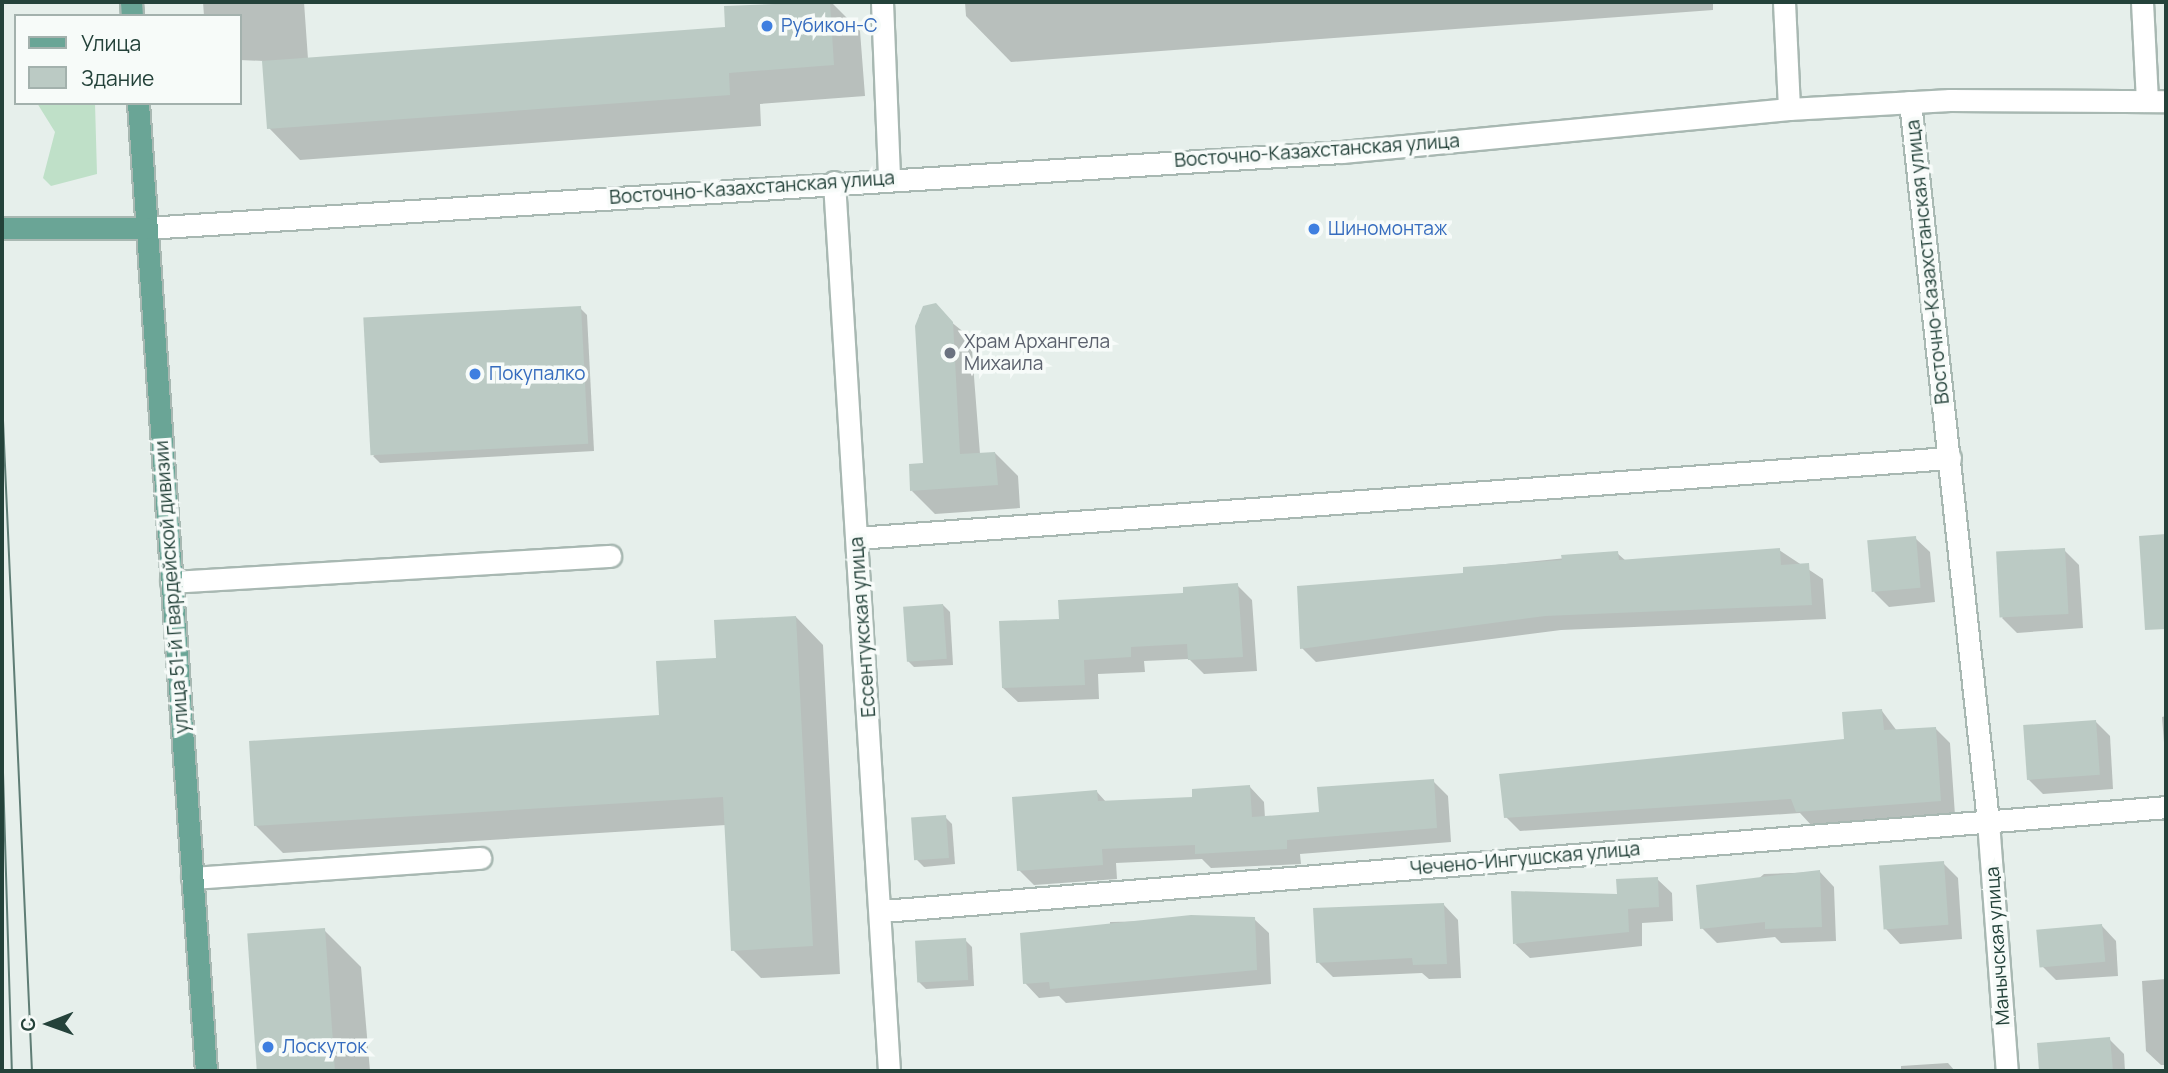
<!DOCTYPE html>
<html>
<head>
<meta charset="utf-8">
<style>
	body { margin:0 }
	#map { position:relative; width:2168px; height:1073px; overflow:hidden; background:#e6efeb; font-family:Manrope,sans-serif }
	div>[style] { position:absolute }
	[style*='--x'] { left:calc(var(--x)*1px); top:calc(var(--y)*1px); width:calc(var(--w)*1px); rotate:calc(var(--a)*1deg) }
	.green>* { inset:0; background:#bfe0c8 }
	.shadow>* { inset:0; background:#0003 }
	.building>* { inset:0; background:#bbcac4; transform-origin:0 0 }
	.roads { filter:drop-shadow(2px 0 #a8b8b2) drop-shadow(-2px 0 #a8b8b2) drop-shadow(0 2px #a8b8b2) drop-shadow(0 -2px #a8b8b2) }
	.minor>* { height:21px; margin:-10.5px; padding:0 10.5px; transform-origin:10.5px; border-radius:10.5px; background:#fff }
	.major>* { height:21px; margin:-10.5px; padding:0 10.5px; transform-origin:10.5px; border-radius:10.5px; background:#6aa596 }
	.tram>* { height:2px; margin:-1px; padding:0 1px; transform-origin:1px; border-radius:1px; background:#5f7d75 }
	.dots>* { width:19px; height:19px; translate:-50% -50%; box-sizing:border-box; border:4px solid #f7fbf9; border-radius:50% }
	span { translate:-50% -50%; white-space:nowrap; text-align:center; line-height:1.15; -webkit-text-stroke:7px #f7fbf9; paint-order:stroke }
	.shop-label { font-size:19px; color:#366cbe }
	.left { translate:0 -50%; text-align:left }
	.street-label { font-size:19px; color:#24423a }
	.worship-label { font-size:19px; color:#5b616d }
	.frame { position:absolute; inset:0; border:4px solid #24423a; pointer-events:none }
	.legend { position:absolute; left:14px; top:14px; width:228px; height:91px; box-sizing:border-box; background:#f7fbf9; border:2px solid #a3b1ad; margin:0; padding:9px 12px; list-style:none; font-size:21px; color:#24423a }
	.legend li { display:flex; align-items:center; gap:14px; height:35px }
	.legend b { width:35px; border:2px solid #a3b1ad }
	.north { position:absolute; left:14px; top:989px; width:70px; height:70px; -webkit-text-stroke:5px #f7fbf9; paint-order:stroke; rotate:269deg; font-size:19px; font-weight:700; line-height:28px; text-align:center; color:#24423a }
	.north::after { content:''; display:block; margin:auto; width:24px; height:32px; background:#24423a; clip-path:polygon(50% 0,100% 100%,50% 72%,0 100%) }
</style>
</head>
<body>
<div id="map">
	<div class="green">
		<i style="clip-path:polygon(37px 103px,95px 103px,97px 174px,51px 186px,43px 178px,55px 132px)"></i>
	</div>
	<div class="shadow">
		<i style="clip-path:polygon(203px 2px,304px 2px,308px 59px,727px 28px,726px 7px,831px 2px,860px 31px,865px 96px,760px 104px,761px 126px,300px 160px,269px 128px,264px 61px,240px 60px,240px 16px,204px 16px)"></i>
		<i style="clip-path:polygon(965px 2px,1713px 2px,1713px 10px,1011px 62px,966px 16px)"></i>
		<i style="clip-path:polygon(930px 305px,971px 338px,980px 454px,995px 453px,1018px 476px,1020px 508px,935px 514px,912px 491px,924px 465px,919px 315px)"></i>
		<i style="clip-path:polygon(580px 308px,587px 315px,594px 451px,380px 463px,373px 456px)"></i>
		<i style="clip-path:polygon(1915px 538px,1930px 552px,1935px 602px,1889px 607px,1874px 592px)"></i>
		<i style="clip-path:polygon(1779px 550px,1823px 579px,1826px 619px,1561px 630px,1316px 662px,1302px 648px,1465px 575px,1465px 568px,1617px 553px,1626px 561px)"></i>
		<i style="clip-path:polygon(2064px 550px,2079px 565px,2083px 628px,2017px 633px,2002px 618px)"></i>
		<i style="clip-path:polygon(1237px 585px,1252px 600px,1257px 671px,1204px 674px,1189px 659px,1144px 661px,1145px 672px,1098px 674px,1099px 699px,1018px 702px,1003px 688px,1060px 621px)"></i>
		<i style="clip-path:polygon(943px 605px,950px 612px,953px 665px,914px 667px,907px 660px)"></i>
		<i style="clip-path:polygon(796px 617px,823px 645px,840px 974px,761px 978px,733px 950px,726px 825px,283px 853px,255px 825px,661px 717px)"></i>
		<i style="clip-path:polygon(1882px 711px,1897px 731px,1935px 728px,1950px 743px,1955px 815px,1812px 826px,1800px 813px,1520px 831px,1506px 817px,1846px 741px)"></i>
		<i style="clip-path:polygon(2166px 716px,2166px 768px,2162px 717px)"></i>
		<i style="clip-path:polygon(2095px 721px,2110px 736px,2113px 789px,2043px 794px,2028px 779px)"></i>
		<i style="clip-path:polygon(1433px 781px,1448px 796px,1451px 842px,1300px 854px,1301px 864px,1211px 868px,1202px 859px,1116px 863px,1117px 879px,1034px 885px,1019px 870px,1097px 792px,1107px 803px,1194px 799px,1250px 787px,1264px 802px,1265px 818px,1321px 814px)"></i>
		<i style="clip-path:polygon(945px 817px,952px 824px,955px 864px,924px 867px,917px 860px)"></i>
		<i style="clip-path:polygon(1943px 863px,1958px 878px,1962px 939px,1900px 944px,1886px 929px)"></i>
		<i style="clip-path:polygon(1820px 872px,1834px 887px,1836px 941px,1781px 943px,1775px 937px,1717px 943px,1702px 928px,1764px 874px)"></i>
		<i style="clip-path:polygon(1657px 879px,1672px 893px,1673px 921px,1642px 923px,1642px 946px,1530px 958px,1515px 944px)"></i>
		<i style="clip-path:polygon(1444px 905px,1458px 920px,1461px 978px,1429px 979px,1422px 973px,1333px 977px,1318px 962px)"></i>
		<i style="clip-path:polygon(1254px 919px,1269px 933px,1271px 984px,1066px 1003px,1059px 996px,1039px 998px,1025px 983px,1110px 929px,1110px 922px)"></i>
		<i style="clip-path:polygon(2102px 926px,2116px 941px,2118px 976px,2056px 980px,2041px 965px)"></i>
		<i style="clip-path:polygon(324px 930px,361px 967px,370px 1071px,260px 1071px,249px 936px)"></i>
		<i style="clip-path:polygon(965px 940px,972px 947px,974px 986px,926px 989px,919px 982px)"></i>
		<i style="clip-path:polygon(2166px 979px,2166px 1065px,2161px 1065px,2146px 1051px,2142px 981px)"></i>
		<i style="clip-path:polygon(2109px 1039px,2124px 1054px,2125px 1071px,2041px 1071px,2038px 1045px)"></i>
		<i style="clip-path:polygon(1948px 1063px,1955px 1071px,1901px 1071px,1901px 1066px)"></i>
	</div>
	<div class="building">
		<i style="clip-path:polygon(830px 2px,834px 65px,729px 73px,730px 95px,267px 129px,262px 61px,725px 27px,724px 6px)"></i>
		<i style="clip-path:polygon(936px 303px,953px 322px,960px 454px,995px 452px,998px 485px,910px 491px,909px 464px,923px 463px,915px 326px,923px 306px)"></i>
		<i style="left:581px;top:306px;width:138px;height:218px;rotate:87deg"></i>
		<i style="clip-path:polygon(2166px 534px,2166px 629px,2145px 630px,2139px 536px)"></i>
		<i style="left:1916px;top:536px;width:52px;height:49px;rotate:85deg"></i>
		<i style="clip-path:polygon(1780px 548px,1781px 565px,1809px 563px,1812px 605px,1545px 616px,1300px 649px,1297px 586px,1463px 573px,1463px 567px,1562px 560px,1561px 555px,1618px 551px,1619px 560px)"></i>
		<i style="left:2065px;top:548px;width:66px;height:69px;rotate:87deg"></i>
		<i style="clip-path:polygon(1238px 583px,1243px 657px,1188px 660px,1187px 644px,1131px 647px,1131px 657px,1084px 660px,1085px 685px,1002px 688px,999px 621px,1059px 619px,1058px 600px,1183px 593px,1183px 587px)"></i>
		<i style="left:943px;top:604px;width:55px;height:40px;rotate:86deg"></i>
		<i style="clip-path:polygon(796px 616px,813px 946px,731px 951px,723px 797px,254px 826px,249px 741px,659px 715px,656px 661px,716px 658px,714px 620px)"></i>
		<i style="clip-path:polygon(1882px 709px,1884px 730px,1936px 727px,1941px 801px,1796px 812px,1791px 799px,1504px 818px,1499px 774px,1844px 739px,1842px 712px)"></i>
		<i style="left:2096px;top:720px;width:55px;height:73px;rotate:86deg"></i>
		<i style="clip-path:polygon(1434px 779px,1437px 828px,1287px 840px,1287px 849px,1195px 854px,1195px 845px,1102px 849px,1103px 865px,1017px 871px,1012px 797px,1097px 790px,1098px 801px,1192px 797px,1192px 789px,1250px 785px,1252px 817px,1319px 812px,1317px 787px)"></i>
		<i style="left:946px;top:815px;width:43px;height:35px;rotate:86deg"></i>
		<i style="left:1944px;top:861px;width:64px;height:65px;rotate:86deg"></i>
		<i style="clip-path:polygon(1820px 870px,1822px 927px,1765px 929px,1765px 922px,1700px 929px,1696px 885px)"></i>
		<i style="clip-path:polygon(1658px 877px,1659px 907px,1628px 909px,1629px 932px,1513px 944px,1511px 891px,1617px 894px,1616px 879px)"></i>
		<i style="clip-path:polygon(1444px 903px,1447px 964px,1413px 965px,1412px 958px,1316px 963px,1313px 908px)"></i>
		<i style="clip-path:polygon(1191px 915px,1255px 917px,1257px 970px,1050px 989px,1049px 982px,1023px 984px,1020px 933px)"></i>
		<i style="left:2102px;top:924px;width:38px;height:66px;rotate:85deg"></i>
		<i style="left:325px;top:928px;width:143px;height:78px;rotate:86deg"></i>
		<i style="left:966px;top:938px;width:42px;height:51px;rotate:87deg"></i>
		<i style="clip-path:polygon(2110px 1037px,2113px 1071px,2039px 1071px,2037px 1043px)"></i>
	</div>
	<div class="roads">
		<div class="minor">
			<i style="--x:882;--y:2;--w:177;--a:87.7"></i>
			<i style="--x:1784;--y:2;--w:107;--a:87.3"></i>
			<i style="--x:2142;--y:2;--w:99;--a:87.1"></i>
			<i style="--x:1910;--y:102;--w:723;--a:83.81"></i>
			<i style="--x:1988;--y:821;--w:251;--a:85.7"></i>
			<i style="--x:834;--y:182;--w:891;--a:86.46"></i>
			<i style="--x:146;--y:228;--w:1198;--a:-3.64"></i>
			<i style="--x:1342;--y:152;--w:449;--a:-5.5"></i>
			<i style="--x:1789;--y:109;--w:161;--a:-3.2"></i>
			<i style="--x:1950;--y:100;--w:216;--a:0.3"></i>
			<i style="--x:857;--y:538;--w:1096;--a:-4.19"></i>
			<i style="--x:171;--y:582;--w:440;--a:-3.4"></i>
			<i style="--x:192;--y:878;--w:289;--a:-4"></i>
			<i style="--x:883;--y:911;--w:1287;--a:-4.63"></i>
		</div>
		<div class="major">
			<i style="--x:131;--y:2;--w:14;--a:86"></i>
			<i style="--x:138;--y:103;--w:970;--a:85.98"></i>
			<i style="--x:2;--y:228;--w:144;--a:0"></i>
		</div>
	</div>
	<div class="tram">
		<i style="--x:2;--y:398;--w:674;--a:87.45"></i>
		<i style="--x:2;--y:739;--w:332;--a:88.3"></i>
	</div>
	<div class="dots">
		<i style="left:767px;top:26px;background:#3f7fe0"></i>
		<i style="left:1314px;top:229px;background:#3f7fe0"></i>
		<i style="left:950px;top:353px;background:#6b7280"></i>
		<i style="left:475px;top:374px;background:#3f7fe0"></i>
		<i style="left:268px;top:1047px;background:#3f7fe0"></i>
	</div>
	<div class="shop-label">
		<span class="left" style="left:781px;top:26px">Рубикон-С</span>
		<span class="left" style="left:1328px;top:229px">Шиномонтаж</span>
		<span class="left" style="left:489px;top:374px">Покупалко</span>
		<span class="left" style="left:282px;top:1047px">Лоскуток</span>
	</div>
	<div class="street-label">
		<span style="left:1317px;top:151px;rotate:-4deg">Восточно-Казахстанская улица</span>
		<span style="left:752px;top:188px;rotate:-4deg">Восточно-Казахстанская улица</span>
		<span style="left:1928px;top:262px;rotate:-96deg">Восточно-Казахстанская улица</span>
		<span style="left:172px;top:587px;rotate:-94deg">улица 51-й Гвардейской дивизии</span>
		<span style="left:863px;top:627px;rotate:-94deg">Ессентукская улица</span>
		<span style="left:1525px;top:859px;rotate:-5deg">Чечено-Ингушская улица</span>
		<span style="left:1998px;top:946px;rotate:-94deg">Манычская улица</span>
	</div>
	<div class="worship-label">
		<span class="left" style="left:964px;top:353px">Храм Архангела<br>Михаила</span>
	</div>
	<div class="frame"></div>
	<ul class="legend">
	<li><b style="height:9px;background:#6aa596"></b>Улица</li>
	<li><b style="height:19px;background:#bbcac4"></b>Здание</li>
	</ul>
	<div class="north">С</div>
</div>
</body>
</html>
